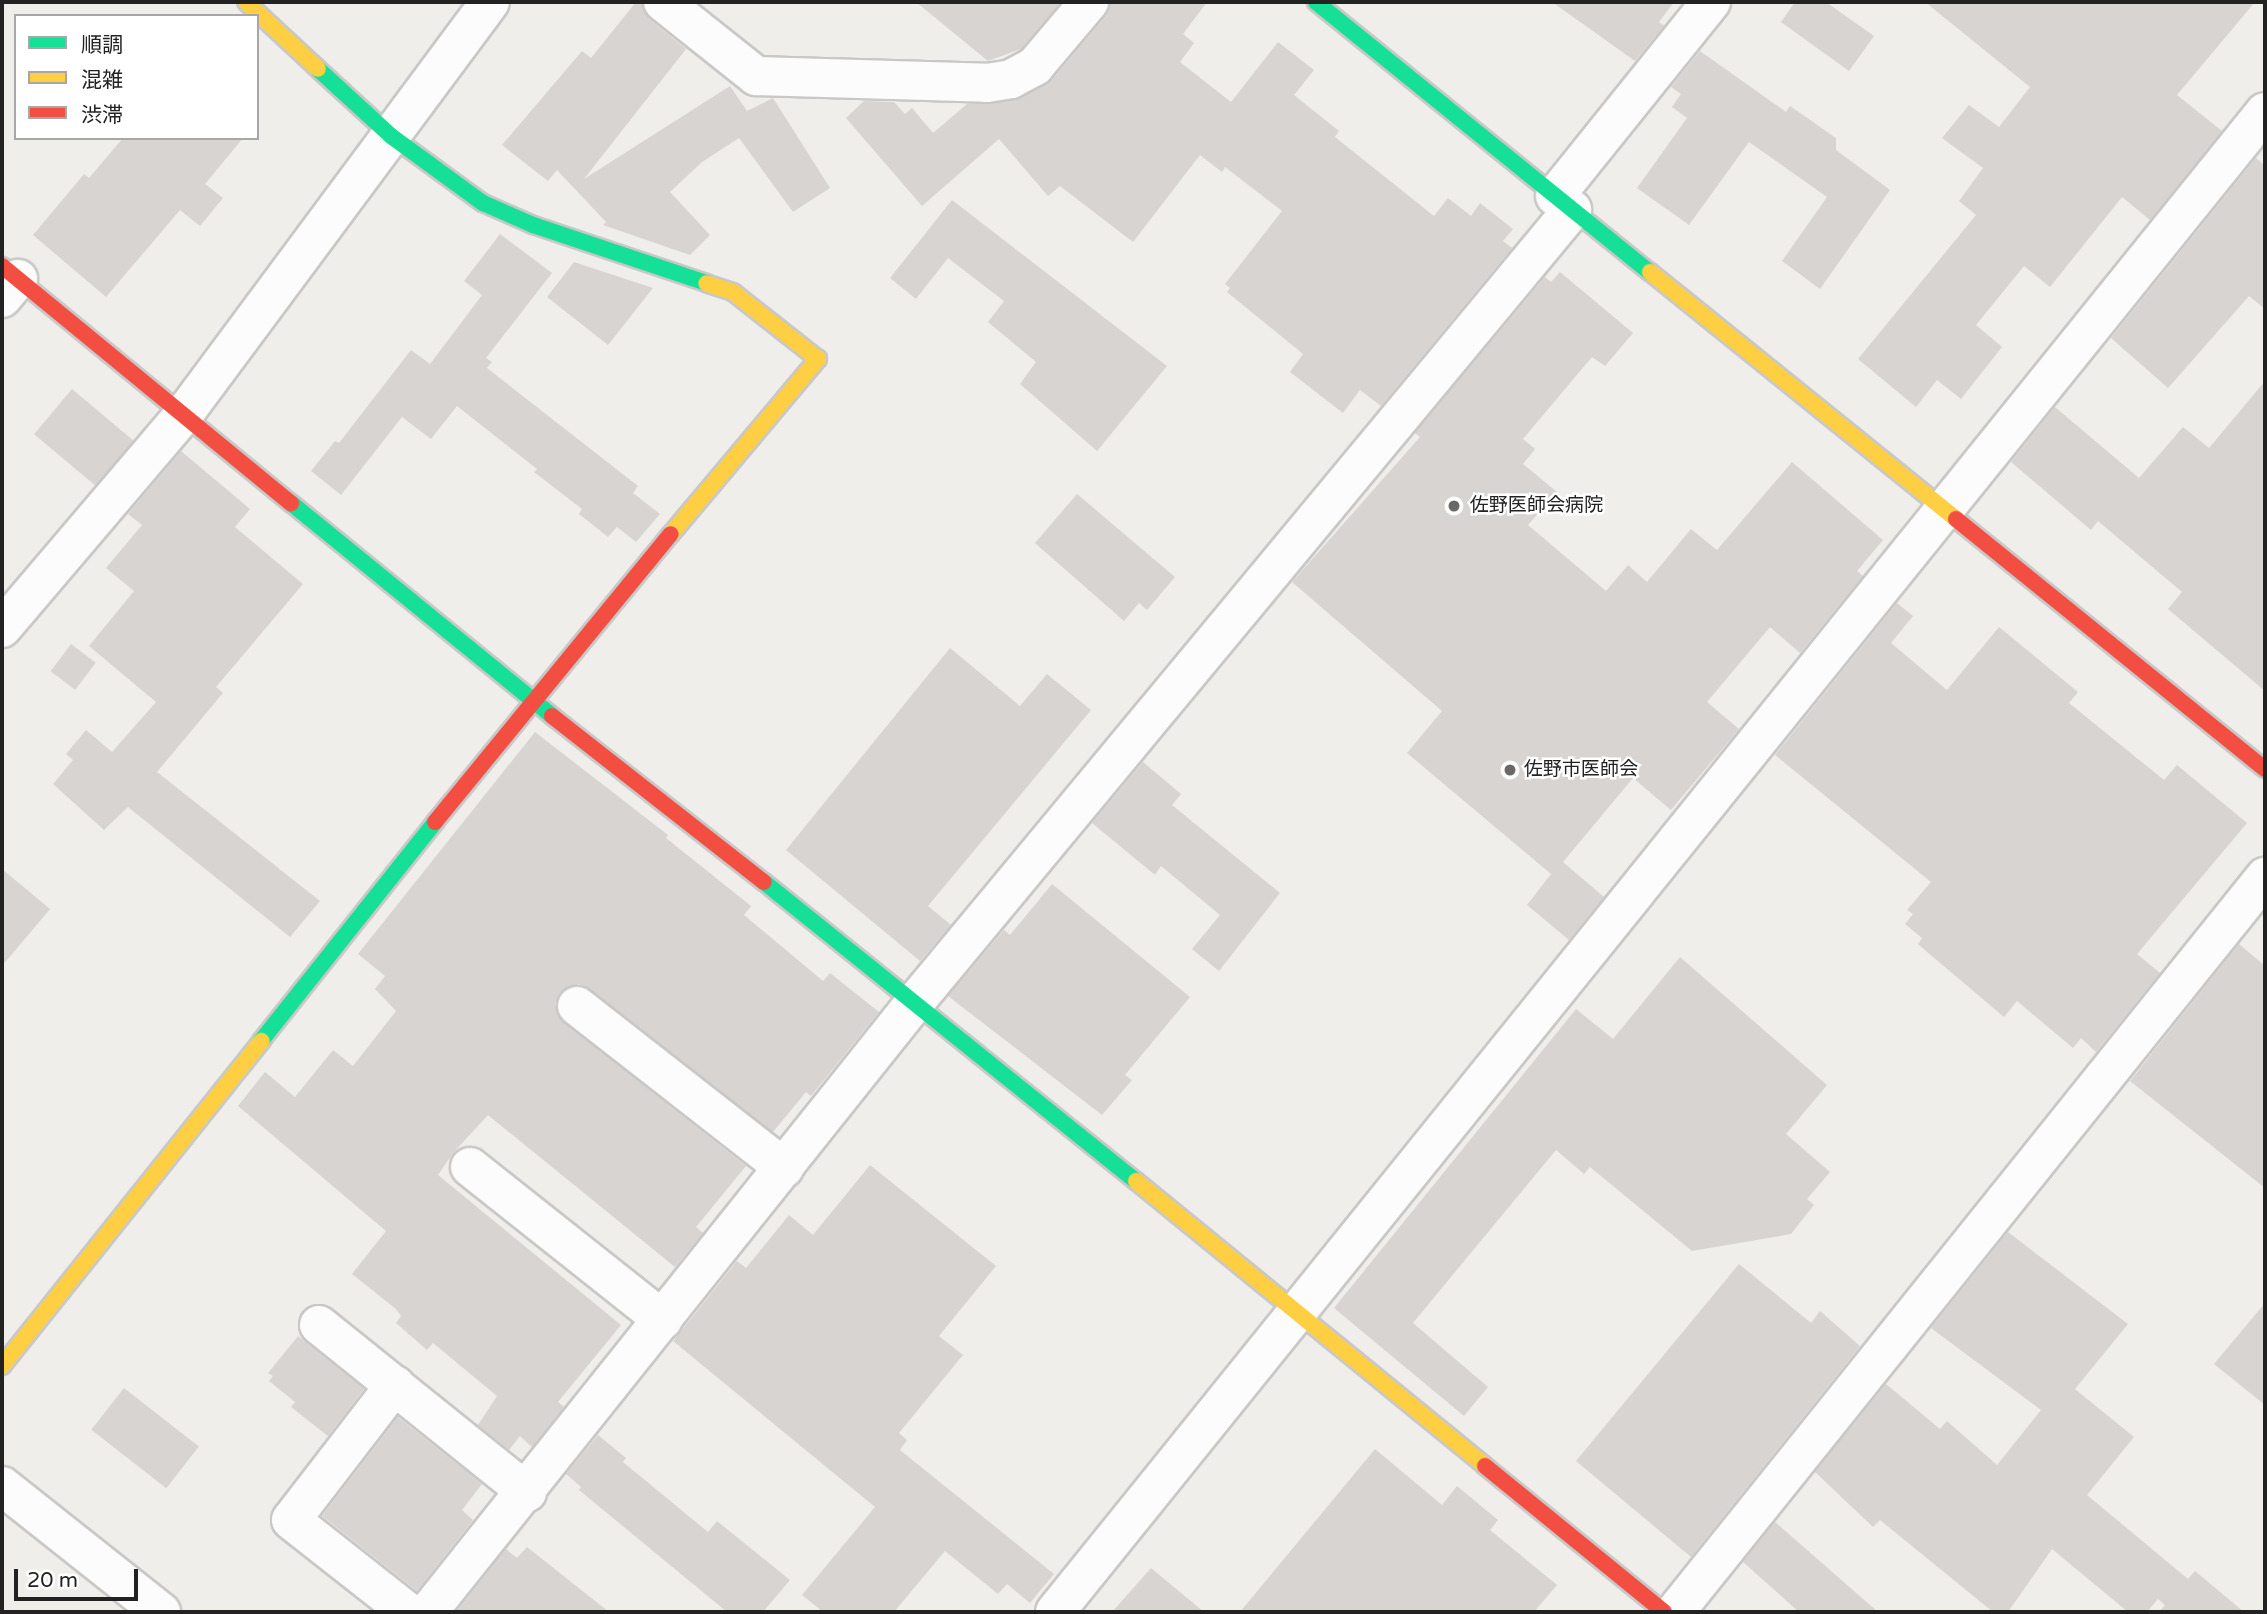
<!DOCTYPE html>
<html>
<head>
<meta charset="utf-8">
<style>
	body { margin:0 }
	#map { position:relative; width:2267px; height:1614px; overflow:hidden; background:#f0eeeb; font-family:"Varela Round","Noto Sans JP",sans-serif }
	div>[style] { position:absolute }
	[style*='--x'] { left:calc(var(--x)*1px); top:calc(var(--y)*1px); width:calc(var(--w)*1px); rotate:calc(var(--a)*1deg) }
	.building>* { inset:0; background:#d7d4d2; transform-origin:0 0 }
	.roads { filter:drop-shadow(2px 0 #c9c8c7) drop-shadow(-2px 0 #c9c8c7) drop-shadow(0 2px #c9c8c7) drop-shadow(0 -2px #c9c8c7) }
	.street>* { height:38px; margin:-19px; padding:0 19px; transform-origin:19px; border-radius:19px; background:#fdfcfc }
	.fast>* { height:16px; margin:-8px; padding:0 8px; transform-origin:8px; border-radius:8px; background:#16e098 }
	.slow>* { height:16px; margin:-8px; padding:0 8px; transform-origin:8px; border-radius:8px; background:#ffcf43 }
	.jam>* { height:16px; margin:-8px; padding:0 8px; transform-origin:8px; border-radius:8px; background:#f24e42 }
	.dots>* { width:19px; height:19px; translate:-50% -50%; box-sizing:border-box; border:4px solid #fff; border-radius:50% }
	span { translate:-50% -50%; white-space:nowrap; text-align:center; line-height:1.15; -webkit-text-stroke:5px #fff; paint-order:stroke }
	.poi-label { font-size:19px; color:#222 }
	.left { translate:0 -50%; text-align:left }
	.frame { position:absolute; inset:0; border:4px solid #222; pointer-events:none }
	.legend { position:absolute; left:14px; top:14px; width:245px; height:126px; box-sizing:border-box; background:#fff; border:2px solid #a7a7a7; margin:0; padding:9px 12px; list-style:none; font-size:21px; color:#222 }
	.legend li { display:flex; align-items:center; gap:14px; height:35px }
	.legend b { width:35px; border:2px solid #a7a7a7 }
	.scale { position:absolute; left:14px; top:1569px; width:124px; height:32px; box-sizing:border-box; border:4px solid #222; border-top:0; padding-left:9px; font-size:21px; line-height:24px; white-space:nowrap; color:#222; -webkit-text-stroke:5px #fff; paint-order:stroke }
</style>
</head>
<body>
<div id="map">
	<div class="building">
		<i style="clip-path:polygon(636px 2px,642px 4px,649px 19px,686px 49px,584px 179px,730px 86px,747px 111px,773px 98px,830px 188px,793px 212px,739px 138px,702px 162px,670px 192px,710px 235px,690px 255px,603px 225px,606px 222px,557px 170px,548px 181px,502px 145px,582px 51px,591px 58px)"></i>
		<i style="clip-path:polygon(916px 2px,1061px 2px,1021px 49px,988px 61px)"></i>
		<i style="clip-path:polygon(1110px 2px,1207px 2px,1183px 34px,1194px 43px,1180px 62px,1231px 102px,1278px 42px,1314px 70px,1294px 95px,1339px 131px,1335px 137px,1434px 216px,1448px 198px,1471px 216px,1480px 203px,1513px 229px,1503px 241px,1512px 248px,1381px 406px,1360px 390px,1343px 413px,1290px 372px,1303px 354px,1227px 292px,1230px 288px,1225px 284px,1282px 211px,1225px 167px,1222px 172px,1200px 155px,1133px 242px,1060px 186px,1048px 196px,999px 139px,922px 206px,846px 118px,864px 101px,894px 102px,905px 114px,912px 108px,933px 133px,967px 104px,1021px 98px,1052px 80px,1106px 16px)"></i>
		<i style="clip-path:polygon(1552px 2px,1674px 2px,1659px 22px,1664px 26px,1635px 61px)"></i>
		<i style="clip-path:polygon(1795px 2px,1826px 2px,1874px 36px,1849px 71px,1781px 22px)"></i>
		<i style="clip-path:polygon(1925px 2px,2255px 2px,2177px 95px,2222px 131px,2150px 220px,2122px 197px,2050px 287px,2024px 266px,1976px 325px,2002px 347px,1961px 399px,1937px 380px,1916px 407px,1858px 359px,1976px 215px,1959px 201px,1983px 168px,1942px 138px,1969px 105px,1999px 127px,2030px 87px)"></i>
		<i style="clip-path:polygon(1700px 51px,1786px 112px,1790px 106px,1836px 138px,1836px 150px,1890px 190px,1820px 289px,1782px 261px,1827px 197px,1749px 142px,1689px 225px,1637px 188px,1687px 118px,1672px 107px,1681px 94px,1671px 87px)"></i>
		<i style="clip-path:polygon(123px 138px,243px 138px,205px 184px,223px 198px,200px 226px,180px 210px,106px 297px,33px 235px,84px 174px,89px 178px)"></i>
		<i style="clip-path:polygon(2256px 158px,2265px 166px,2265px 309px,2249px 296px,2168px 388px,2111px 338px)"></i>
		<i style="clip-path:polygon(952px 200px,1167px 366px,1097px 451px,1020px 384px,1036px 362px,988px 322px,1004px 301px,948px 258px,916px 299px,890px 278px)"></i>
		<i style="clip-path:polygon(500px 234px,552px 273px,486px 358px,492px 362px,487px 368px,638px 486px,633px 493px,660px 514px,636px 542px,617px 527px,608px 537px,579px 514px,582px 509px,534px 472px,537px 469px,457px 406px,431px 439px,402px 417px,341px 495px,311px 471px,335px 441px,339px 443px,411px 350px,430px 364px,482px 295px,464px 281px)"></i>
		<i style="clip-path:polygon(574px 262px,653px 288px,608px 345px,547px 297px)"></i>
		<i style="clip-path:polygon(1560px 272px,1633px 333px,1605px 366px,1592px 357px,1523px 439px,1535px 449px,1523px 464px,1557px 492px,1528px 525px,1606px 591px,1628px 565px,1647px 582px,1691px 529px,1717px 550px,1792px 462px,1883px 540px,1857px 571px,1863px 576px,1800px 653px,1770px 627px,1707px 702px,1739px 729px,1671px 810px,1633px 778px,1563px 862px,1604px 897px,1569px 940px,1527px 905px,1551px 874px,1407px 753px,1442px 711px,1292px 582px,1420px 437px,1415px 433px,1545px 277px,1551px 282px)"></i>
		<i style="clip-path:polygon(2265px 381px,2265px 691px,2168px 609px,2182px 592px,2098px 521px,2091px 530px,2011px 462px,2055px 407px,2139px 478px,2183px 427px,2209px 448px)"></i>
		<i style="left:72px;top:389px;width:80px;height:59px;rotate:40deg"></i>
		<i style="clip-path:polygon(181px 451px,250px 509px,235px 527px,303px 584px,216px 687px,223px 693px,157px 772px,320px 901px,290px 937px,128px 807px,104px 830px,53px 784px,73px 760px,66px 754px,86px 730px,112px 752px,156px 702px,89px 646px,134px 591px,106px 568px,142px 525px,128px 514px)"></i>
		<i style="clip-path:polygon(1077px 494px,1175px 577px,1147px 610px,1139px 603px,1124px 621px,1035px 543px)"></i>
		<i style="clip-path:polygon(1897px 603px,1913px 616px,1891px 643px,1947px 690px,1999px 627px,2078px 692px,2069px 703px,2164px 780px,2177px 765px,2247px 823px,2137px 954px,2160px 973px,2096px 1052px,2081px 1038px,2073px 1048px,2017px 1001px,2004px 1017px,1926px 951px,1918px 944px,1922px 938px,1905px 924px,1913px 914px,1907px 910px,1931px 882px,1775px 755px)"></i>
		<i style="left:71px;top:644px;width:31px;height:34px;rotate:37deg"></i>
		<i style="clip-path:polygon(950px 648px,1020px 706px,1047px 674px,1091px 710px,928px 906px,951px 925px,920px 961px,786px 850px)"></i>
		<i style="clip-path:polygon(535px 732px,668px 835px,666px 838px,751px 906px,744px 915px,823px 981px,830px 973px,879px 1012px,811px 1096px,806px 1092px,773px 1132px,590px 989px,579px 984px,560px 992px,555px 1004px,564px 1023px,746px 1166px,696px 1227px,703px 1233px,675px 1267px,488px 1115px,453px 1153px,438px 1175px,621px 1325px,558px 1402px,564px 1407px,532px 1447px,520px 1436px,509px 1450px,478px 1425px,497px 1396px,433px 1343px,427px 1350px,396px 1323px,401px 1316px,396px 1309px,352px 1274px,386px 1231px,238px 1106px,265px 1072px,295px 1097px,333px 1050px,353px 1066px,396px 1011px,375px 989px,385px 976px,358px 954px)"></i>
		<i style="clip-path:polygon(1143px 762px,1181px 794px,1172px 805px,1280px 893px,1219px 971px,1192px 949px,1220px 915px,1161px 866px,1155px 875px,1092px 823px)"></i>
		<i style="clip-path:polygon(2px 869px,50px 909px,2px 966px)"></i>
		<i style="clip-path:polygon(1052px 884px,1190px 997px,1125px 1075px,1132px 1080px,1102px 1115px,948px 996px,1004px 930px,1010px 935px)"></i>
		<i style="clip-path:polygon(2239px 944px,2265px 966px,2265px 1188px,2130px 1081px)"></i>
		<i style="clip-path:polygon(1680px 957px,1827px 1085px,1786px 1134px,1830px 1172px,1807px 1199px,1814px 1205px,1791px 1234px,1692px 1251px,1590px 1167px,1584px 1174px,1556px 1150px,1413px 1323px,1488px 1387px,1464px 1416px,1334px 1308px,1576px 1009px,1613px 1039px)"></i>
		<i style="clip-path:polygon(870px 1165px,996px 1266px,939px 1336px,963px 1355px,899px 1433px,907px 1440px,900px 1450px,1054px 1574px,1030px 1603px,1007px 1584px,998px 1594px,945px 1551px,894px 1612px,823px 1612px,802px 1595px,875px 1507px,673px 1341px,737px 1261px,746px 1268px,789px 1215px,813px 1235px)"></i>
		<i style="clip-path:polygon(2008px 1232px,2128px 1324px,2075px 1389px,2134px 1437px,2087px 1495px,2188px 1579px,2195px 1571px,2244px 1612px,2159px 1612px,2165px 1605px,2158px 1599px,2147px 1612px,2128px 1612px,2052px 1549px,2008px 1612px,1993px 1612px,1880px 1520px,1873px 1527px,1815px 1472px,1886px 1384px,1940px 1429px,1947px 1421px,1997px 1465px,2041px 1410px,1931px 1328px)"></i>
		<i style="clip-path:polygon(1739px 1264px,1811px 1323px,1820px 1311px,1860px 1346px,1691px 1557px,1576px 1461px)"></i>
		<i style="clip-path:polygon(2265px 1303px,2265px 1405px,2214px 1364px)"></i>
		<i style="clip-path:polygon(298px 1336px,364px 1389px,328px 1436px,291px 1407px,295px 1402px,269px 1381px,273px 1376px,268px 1373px)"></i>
		<i style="left:124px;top:1388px;width:95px;height:53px;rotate:38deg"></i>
		<i style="clip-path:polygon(398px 1417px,482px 1484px,462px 1510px,473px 1520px,417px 1591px,322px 1516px)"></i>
		<i style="clip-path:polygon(598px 1435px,626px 1458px,623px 1462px,708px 1532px,717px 1521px,790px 1580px,763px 1612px,727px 1612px,579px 1490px,581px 1487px,566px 1474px)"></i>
		<i style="clip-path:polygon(1375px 1449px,1442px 1505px,1457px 1486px,1498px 1520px,1490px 1530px,1557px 1585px,1534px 1612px,1240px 1612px)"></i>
		<i style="clip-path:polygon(1775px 1522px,1878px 1612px,1799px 1612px,1743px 1562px)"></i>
		<i style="clip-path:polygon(527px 1547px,609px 1612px,456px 1612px,506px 1549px,517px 1558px)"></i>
		<i style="clip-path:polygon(1151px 1568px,1204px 1612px,1112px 1612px)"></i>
	</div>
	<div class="roads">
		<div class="street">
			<i style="--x:663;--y:2;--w:119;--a:38.5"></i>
			<i style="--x:756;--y:76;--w:231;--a:1.7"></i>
			<i style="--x:987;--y:83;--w:24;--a:-9"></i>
			<i style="--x:1011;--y:79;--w:27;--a:-28"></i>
			<i style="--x:1035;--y:66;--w:84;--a:-49.8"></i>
			<i style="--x:1555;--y:196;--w:249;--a:-51.2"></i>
			<i style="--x:2;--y:298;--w:25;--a:-50"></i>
			<i style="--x:2;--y:628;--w:281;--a:-49.6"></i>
			<i style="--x:184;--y:414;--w:513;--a:-53.4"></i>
			<i style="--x:577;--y:1006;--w:263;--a:38"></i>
			<i style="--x:470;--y:1167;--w:246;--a:38.4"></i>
			<i style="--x:319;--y:1325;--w:267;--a:38.8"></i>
			<i style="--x:395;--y:1385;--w:170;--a:127.6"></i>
			<i style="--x:291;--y:1520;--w:149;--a:38.2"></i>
			<i style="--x:2;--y:1486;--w:203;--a:38.4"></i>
			<i style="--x:428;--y:1612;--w:782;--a:-51.39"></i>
			<i style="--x:916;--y:1001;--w:1028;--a:-50.33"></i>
			<i style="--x:1055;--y:1612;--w:1927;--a:-51.11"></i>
			<i style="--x:1675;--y:1612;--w:943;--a:-51.25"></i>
		</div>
		<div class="fast">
			<i style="--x:1316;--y:2;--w:429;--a:39"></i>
			<i style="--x:318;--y:69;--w:99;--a:42.5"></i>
			<i style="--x:391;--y:136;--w:114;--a:36.1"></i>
			<i style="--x:483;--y:203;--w:55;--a:23.7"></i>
			<i style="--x:533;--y:225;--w:182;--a:18.5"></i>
			<i style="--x:291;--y:503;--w:337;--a:39.2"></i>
			<i style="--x:764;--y:882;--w:477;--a:38.8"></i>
			<i style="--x:261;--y:1041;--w:280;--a:-51.5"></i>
		</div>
		<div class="slow">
			<i style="--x:246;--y:2;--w:98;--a:42.9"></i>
			<i style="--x:1650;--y:272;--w:393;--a:38.9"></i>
			<i style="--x:671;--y:534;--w:229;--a:-50"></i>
			<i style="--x:818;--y:359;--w:108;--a:-141.8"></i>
			<i style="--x:733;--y:292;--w:28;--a:-162"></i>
			<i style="--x:1136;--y:1181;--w:451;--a:39.2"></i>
			<i style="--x:2;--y:1366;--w:416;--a:-51.4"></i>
		</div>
		<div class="jam">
			<i style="--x:2;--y:266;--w:374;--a:39.4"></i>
			<i style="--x:1956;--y:519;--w:397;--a:39"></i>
			<i style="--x:552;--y:716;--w:269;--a:38.1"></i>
			<i style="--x:435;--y:822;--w:372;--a:-50.7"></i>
			<i style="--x:1485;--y:1466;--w:231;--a:39.2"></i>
		</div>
	</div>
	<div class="dots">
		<i style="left:1454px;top:506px;background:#6a6968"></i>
		<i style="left:1510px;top:770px;background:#6a6968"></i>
	</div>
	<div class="poi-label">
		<span class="left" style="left:1470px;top:506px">佐野医師会病院</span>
		<span class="left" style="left:1524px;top:770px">佐野市医師会</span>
	</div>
	<div class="frame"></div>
	<ul class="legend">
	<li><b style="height:9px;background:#16e098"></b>順調</li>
	<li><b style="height:9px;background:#ffcf43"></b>混雑</li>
	<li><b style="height:9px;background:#f24e42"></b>渋滞</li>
	</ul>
	<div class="scale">20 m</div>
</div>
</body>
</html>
